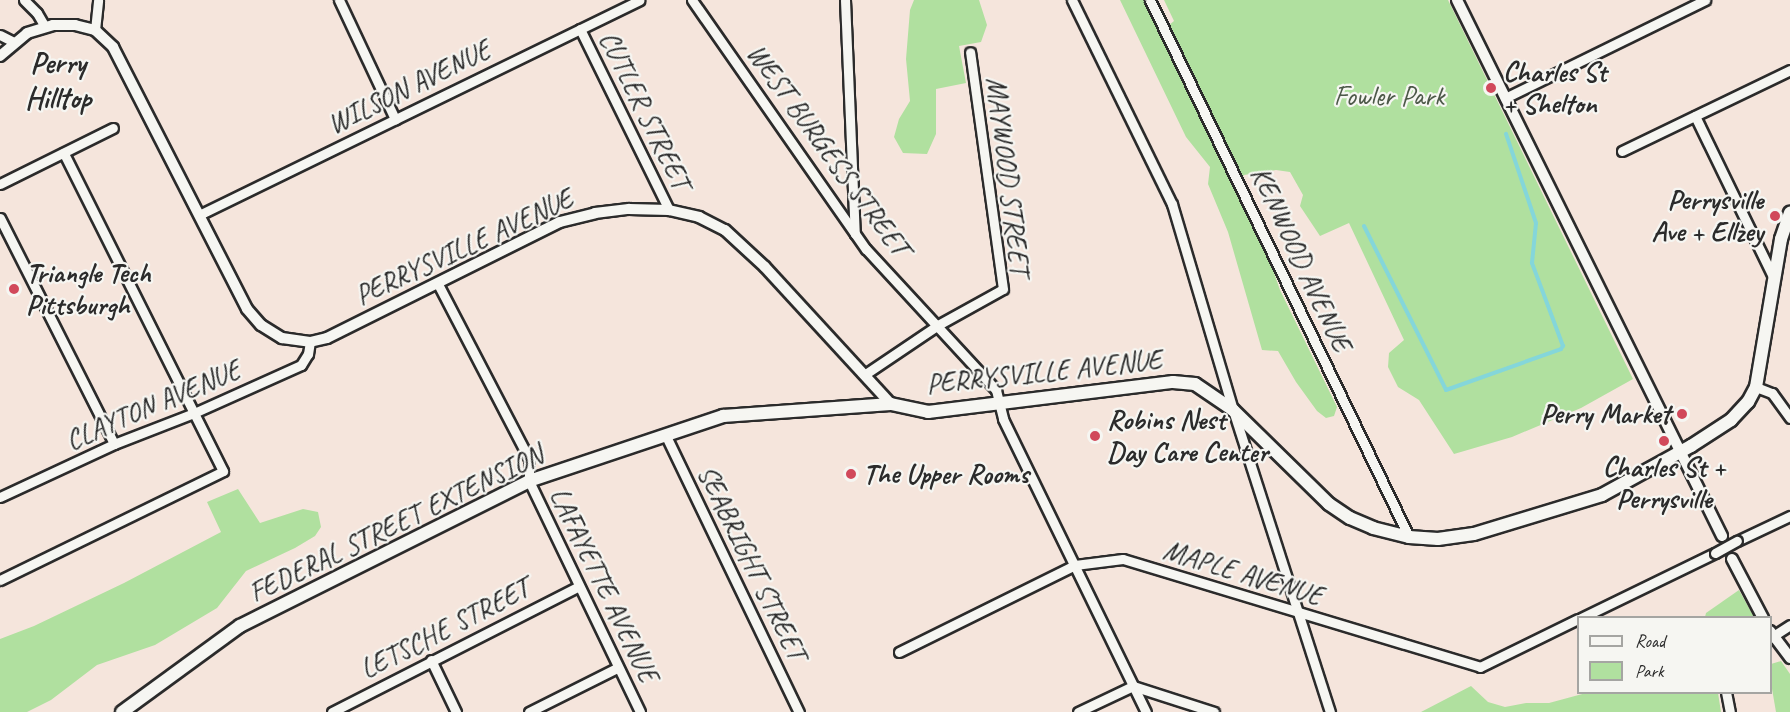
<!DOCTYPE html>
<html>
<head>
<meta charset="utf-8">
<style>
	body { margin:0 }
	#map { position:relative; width:1790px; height:712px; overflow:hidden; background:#f5e5dc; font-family:Caveat,sans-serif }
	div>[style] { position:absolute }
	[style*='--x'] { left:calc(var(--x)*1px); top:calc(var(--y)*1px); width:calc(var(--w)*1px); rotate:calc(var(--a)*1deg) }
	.green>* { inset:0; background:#b0e09f }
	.stream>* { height:4px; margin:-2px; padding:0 2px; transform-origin:2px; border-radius:2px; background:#84d6da }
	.roads { filter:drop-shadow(2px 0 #2b2b2b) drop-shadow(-2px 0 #2b2b2b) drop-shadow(0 2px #2b2b2b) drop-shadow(0 -2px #2b2b2b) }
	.minor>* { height:9px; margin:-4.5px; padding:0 4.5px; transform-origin:4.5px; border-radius:4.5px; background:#f6f6f2 }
	.tertiary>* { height:10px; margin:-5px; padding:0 5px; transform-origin:5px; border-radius:5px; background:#f6f6f2 }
	.secondary>* { height:12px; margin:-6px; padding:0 6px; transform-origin:6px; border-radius:6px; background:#f6f6f2 }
	.bridges { filter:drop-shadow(2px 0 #2b2b2b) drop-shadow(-2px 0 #2b2b2b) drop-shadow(0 2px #2b2b2b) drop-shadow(0 -2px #2b2b2b) }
	.minor-bridge>* { height:9px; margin:-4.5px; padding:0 4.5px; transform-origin:4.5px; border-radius:4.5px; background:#f6f6f2 }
	.dots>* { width:16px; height:16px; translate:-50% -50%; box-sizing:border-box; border:3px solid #f6f6f2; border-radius:50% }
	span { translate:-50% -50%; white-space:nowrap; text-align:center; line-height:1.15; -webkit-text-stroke:4.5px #f6f6f2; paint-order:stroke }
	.poi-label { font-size:28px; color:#2b2b2b; font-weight:700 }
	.left { translate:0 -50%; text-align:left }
	.right { translate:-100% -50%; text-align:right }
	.street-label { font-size:28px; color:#2b2b2b }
	.park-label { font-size:28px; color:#4c5848 }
	.neighbourhood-label { font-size:30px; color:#2b2b2b; font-weight:700 }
	.legend { position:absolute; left:1577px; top:616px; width:195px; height:78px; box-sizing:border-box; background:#f6f6f2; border:2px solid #a5a5a2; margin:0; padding:8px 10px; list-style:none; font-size:18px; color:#2b2b2b }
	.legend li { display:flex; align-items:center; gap:12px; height:30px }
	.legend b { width:30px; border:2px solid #a5a5a2 }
</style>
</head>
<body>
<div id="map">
	<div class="green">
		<i style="clip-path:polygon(914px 0,979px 0,987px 25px,981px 42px,959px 46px,966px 83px,936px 89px,936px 134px,927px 154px,903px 153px,894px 137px,899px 119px,910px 101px,906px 59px,910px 10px)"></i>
		<i style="clip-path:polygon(1120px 0,1144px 0,1159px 33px,1174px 21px,1164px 0,1448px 0,1633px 379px,1581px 408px,1512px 437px,1454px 454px,1419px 400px,1398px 387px,1388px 367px,1389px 353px,1404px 340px,1349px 223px,1320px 236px,1300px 206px,1303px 195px,1290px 172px,1276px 170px,1244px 175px,1238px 183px,1261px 236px,1280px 290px,1337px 407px,1334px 416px,1326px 418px,1317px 411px,1296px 382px,1278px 351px,1262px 350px,1228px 232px,1208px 184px,1210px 167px,1186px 137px)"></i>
		<i style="clip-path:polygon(238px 489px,260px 523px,303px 509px,318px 512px,321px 527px,315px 536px,295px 548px,246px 571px,217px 608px,155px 645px,97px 665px,51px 700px,27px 712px,0 712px,0 639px,34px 626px,124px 583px,221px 532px,207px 502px)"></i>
		<i style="clip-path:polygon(1739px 590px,1754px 617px,1705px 617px,1706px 613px)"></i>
		<i style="clip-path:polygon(1781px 661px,1790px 674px,1790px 712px,1776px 712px,1771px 683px,1771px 664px)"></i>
		<i style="clip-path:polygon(1471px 686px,1488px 702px,1505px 707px,1526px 703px,1549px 703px,1586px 693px,1718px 693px,1721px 712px,1421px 712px)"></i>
	</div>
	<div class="stream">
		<i style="--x:1364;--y:226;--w:183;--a:63.4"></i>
		<i style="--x:1446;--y:390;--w:122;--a:-19.6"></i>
		<i style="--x:1561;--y:349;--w:4;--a:-56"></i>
		<i style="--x:1563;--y:346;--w:89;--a:-110.5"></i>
		<i style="--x:1532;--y:263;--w:40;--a:-84.3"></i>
		<i style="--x:1536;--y:223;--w:94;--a:-108.6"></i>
	</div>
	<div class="roads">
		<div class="minor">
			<i style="--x:24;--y:0;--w:18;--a:45"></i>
			<i style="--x:37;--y:13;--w:16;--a:60"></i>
			<i style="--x:339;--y:0;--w:132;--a:64.8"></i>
			<i style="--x:692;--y:0;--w:304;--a:55.1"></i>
			<i style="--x:866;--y:249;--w:192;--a:47.3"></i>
			<i style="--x:996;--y:390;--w:30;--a:76"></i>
			<i style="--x:1003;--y:419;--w:326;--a:64"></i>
			<i style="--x:845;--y:0;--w:234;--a:87.6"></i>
			<i style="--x:1072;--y:0;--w:227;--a:63.9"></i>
			<i style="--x:1172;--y:204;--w:215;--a:73.5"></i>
			<i style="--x:1233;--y:410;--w:317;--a:72.2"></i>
			<i style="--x:1150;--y:0;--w:596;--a:64.25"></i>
			<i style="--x:580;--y:29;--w:202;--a:63.8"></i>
			<i style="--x:95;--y:30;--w:30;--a:-84"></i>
			<i style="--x:0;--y:35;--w:16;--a:27"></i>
			<i style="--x:1505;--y:98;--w:223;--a:-26.1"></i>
			<i style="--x:1695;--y:116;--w:181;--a:64.1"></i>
			<i style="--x:1622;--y:151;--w:187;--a:-25.7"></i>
			<i style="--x:0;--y:184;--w:126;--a:-26.4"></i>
			<i style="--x:199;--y:215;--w:490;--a:-26"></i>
			<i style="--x:0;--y:218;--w:253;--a:63.2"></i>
			<i style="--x:438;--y:284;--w:197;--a:62.5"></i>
			<i style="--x:529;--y:459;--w:22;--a:90"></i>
			<i style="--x:529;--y:481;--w:256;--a:64.3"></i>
			<i style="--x:864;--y:375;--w:89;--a:-34"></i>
			<i style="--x:938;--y:325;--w:74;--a:-29"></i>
			<i style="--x:1003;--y:289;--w:239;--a:-97.9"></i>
			<i style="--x:1756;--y:387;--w:17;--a:21"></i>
			<i style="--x:1772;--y:393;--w:31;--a:54"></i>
			<i style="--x:665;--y:434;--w:309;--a:64.3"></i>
			<i style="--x:0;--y:497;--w:126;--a:-24.9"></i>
			<i style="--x:114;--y:444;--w:86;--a:-21.2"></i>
			<i style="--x:194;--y:413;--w:117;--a:-24.2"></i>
			<i style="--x:301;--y:365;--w:13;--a:-58"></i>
			<i style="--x:308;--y:354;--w:12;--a:-81"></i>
			<i style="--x:1737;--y:541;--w:59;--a:-25.3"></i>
			<i style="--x:0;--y:580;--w:248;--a:-26"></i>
			<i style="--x:223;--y:471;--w:356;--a:-116.6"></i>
			<i style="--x:1581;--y:618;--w:149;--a:-25.9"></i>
			<i style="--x:1770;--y:638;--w:24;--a:-33"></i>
			<i style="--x:899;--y:652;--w:196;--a:-26.3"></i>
			<i style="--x:1075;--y:565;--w:48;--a:-7.1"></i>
			<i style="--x:1123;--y:559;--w:373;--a:16.8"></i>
			<i style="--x:1480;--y:667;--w:109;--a:-26.1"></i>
			<i style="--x:431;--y:660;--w:58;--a:64.3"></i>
			<i style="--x:1726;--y:692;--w:20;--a:79"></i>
			<i style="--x:332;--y:712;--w:277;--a:-27"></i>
			<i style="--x:529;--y:712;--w:98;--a:-26.6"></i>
			<i style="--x:1078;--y:712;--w:61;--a:-25.3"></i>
			<i style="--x:1133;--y:686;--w:85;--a:17.8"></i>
		</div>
		<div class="tertiary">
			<i style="--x:1457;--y:0;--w:598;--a:63.69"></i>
			<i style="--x:0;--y:56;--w:35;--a:-40"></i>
			<i style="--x:27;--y:33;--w:27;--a:-17"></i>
			<i style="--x:53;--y:25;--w:22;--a:0"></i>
			<i style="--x:75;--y:25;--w:21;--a:14"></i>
			<i style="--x:95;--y:30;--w:25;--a:43"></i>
			<i style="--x:113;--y:47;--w:294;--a:62.9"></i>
			<i style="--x:247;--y:309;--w:21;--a:49"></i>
			<i style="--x:261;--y:325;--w:25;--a:32"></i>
			<i style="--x:282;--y:338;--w:28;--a:8"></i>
			<i style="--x:310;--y:342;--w:17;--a:-13"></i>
			<i style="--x:327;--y:338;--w:260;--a:-26.5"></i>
			<i style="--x:560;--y:222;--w:36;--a:-14"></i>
			<i style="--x:595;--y:213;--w:34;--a:-7"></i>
			<i style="--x:629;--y:209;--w:40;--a:1.4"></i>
			<i style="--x:669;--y:210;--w:31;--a:13"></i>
			<i style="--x:699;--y:217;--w:29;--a:27"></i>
			<i style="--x:725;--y:230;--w:54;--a:42.8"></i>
			<i style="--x:765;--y:267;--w:186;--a:47.4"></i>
			<i style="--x:1732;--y:559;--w:67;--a:62.3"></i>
			<i style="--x:1770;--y:631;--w:34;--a:53"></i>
		</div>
		<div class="secondary">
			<i style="--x:122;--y:712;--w:146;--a:-36.1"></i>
			<i style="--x:240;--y:626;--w:323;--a:-26.6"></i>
			<i style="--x:529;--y:481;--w:205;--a:-18.5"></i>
			<i style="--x:723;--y:416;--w:168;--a:-4.1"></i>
			<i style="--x:891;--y:404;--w:38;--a:12"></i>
			<i style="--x:928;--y:412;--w:247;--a:-7"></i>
			<i style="--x:1173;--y:382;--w:22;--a:5"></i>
			<i style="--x:1195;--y:384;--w:46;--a:34.4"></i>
			<i style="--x:1233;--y:410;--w:134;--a:44.4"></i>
			<i style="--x:1329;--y:504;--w:25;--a:34"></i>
			<i style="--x:1350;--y:518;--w:25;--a:23"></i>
			<i style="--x:1373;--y:528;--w:37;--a:14"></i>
			<i style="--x:1409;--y:537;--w:29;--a:4"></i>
			<i style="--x:1438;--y:539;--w:36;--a:-8"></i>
			<i style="--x:1474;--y:534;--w:134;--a:-16.9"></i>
			<i style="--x:1602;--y:495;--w:102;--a:-28.8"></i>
			<i style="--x:1691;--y:446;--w:48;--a:-33"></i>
			<i style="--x:1731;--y:420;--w:25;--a:-47"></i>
			<i style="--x:1748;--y:402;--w:17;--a:-62"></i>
			<i style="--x:1756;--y:387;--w:150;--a:-80.4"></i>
			<i style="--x:1781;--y:239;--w:28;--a:-71"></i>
		</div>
	</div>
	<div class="bridges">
		<div class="minor-bridge">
			<i style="--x:1715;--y:553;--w:25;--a:-29"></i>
		</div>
	</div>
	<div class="dots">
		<i style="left:1491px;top:88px;background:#d1495b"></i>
		<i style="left:1775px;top:216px;background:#d1495b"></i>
		<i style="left:14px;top:289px;background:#d1495b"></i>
		<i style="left:1682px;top:414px;background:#d1495b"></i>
		<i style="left:1095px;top:436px;background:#d1495b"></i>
		<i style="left:1664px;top:441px;background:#d1495b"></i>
		<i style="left:851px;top:474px;background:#d1495b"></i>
	</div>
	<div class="poi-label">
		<span class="left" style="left:1503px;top:88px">Charles St<br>+ Shelton</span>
		<span class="right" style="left:1763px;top:216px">Perrysville<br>Ave + Ellzey</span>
		<span class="left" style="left:26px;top:289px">Triangle Tech<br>Pittsburgh</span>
		<span class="right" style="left:1670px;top:414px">Perry Market</span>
		<span class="left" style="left:1107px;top:436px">Robins Nest<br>Day Care Center</span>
		<span style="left:1664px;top:483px">Charles St +<br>Perrysville</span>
		<span class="left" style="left:863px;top:474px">The Upper Rooms</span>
	</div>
	<div class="street-label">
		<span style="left:409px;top:87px;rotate:-26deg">WILSON AVENUE</span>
		<span style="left:645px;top:110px;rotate:64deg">CUTLER STREET</span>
		<span style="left:828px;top:150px;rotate:54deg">WEST BURGESS STREET</span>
		<span style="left:1008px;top:176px;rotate:83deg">MAYWOOD STREET</span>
		<span style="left:464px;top:247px;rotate:-25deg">PERRYSVILLE AVENUE</span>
		<span style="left:1301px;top:259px;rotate:65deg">KENWOOD AVENUE</span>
		<span style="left:1044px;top:372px;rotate:-6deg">PERRYSVILLE AVENUE</span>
		<span style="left:153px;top:405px;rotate:-23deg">CLAYTON AVENUE</span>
		<span style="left:396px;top:524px;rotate:-26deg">FEDERAL STREET EXTENSION</span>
		<span style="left:752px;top:563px;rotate:64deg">SEABRIGHT STREET</span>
		<span style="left:1243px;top:573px;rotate:17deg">MAPLE AVENUE</span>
		<span style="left:604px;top:585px;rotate:64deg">LAFAYETTE AVENUE</span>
		<span style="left:445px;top:629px;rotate:-27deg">LETSCHE STREET</span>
	</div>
	<div class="park-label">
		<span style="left:1389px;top:96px">Fowler Park</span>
	</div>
	<div class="neighbourhood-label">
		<span style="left:58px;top:80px">Perry<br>Hilltop</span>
	</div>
	<ul class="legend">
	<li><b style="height:8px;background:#f6f6f2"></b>Road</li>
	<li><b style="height:16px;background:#b0e09f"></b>Park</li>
	</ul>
</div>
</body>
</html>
